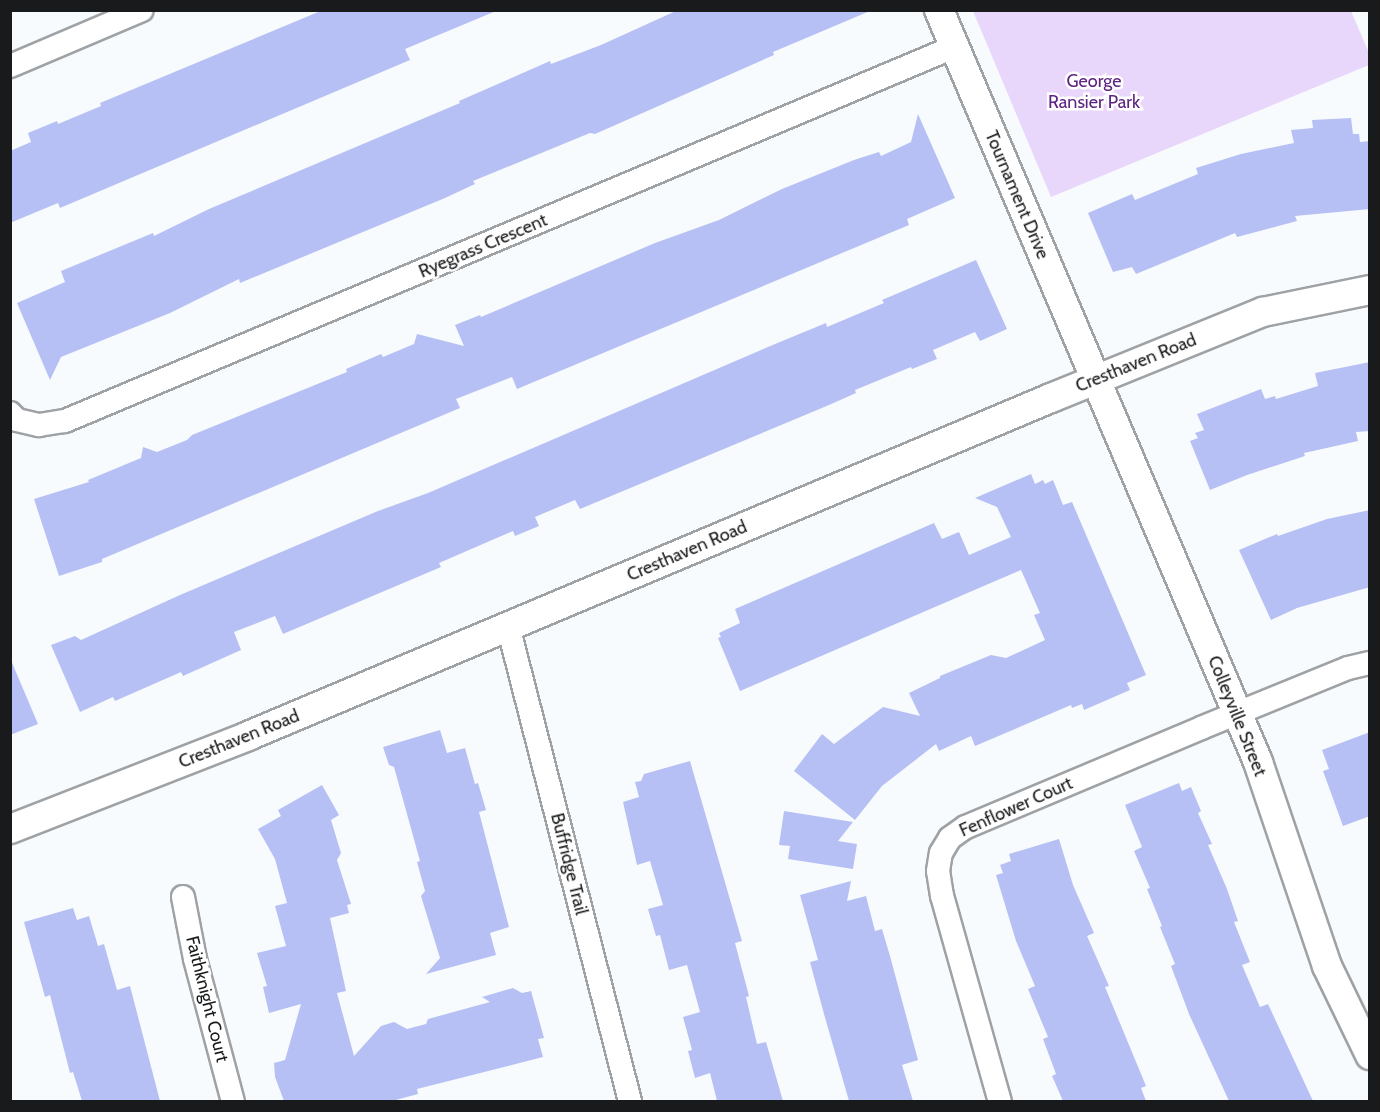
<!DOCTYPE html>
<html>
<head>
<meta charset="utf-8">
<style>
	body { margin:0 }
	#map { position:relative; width:1380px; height:1112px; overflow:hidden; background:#f7fbfe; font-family:Cabin,sans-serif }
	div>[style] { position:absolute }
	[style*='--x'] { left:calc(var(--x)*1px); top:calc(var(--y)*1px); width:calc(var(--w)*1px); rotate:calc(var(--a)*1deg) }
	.green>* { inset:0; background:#e9d6fb }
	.building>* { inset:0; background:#b7c0f4 }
	.roads { filter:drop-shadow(2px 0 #9fa2a5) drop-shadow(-2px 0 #9fa2a5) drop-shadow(0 2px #9fa2a5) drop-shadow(0 -2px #9fa2a5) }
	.minor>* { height:22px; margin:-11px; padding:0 11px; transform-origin:11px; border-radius:11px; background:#fff }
	.tertiary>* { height:28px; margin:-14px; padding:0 14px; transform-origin:14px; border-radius:14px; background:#fff }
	span { translate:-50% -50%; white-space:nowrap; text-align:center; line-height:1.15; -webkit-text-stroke:5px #fff; paint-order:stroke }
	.park-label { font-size:18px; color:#5d2482 }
	.street-label { font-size:18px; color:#191a1b }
	.frame { position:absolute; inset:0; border:12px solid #191a1b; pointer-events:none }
</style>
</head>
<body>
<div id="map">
	<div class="green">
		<i style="clip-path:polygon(973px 11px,1351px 11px,1369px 53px,1369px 65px,1051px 197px)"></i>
	</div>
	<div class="building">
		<i style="clip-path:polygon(323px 10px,496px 11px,405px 49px,410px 60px,60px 208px,58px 203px,10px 223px,10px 151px,31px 142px,28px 133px,57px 121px,58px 124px,101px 106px,100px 103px)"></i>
		<i style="clip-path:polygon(678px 10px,870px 11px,773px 52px,774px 55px,595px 134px,590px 133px,473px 181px,475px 184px,445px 198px,240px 283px,239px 279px,170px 313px,61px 357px,50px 380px,17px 303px,65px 282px,61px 271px,153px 233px,154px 236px,209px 209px,460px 103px,459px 101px,507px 80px,550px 61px,551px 64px,601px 45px)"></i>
		<i style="clip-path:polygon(918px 114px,955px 198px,907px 219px,909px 225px,517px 389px,512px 377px,456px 399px,460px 408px,102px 559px,102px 562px,59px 576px,34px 499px,89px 482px,88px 480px,141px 458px,143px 447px,157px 452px,187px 440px,192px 435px,347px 372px,346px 369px,381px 354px,383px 357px,414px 344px,417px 334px,464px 346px,455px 325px,480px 315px,481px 317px,655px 243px,719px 220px,782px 189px,854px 160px,879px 152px,881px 156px,911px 142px)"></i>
		<i style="clip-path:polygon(1351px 118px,1353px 134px,1359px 134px,1360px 142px,1370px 141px,1370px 209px,1295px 216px,1297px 221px,1237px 237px,1235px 233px,1136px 274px,1132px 267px,1113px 272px,1088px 213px,1132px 194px,1135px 200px,1198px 174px,1196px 168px,1241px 154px,1294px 143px,1291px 130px,1313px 128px,1312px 120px)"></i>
		<i style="clip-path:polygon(976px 260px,1007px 329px,980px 341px,975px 332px,933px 350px,937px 359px,912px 369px,911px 367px,855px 390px,856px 393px,829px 405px,580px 509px,575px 500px,535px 517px,539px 526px,515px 536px,513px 531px,439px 563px,441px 567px,283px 634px,275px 616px,234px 632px,241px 650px,183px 676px,181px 672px,115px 701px,113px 697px,80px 712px,51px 645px,75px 636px,81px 640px,180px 595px,378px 511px,428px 493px,775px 344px,826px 323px,827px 327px,884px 303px,882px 300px)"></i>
		<i style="clip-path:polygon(1370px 362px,1370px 431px,1356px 432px,1358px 441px,1304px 453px,1305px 456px,1247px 475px,1210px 490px,1190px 441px,1198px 438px,1195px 433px,1204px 430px,1197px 414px,1261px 389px,1265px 399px,1275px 396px,1276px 399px,1318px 386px,1315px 373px)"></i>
		<i style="clip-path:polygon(1031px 474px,1035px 484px,1043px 480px,1045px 484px,1053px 480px,1063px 505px,1072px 502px,1146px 675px,1127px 683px,1130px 690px,1084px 710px,1082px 704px,1072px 708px,1071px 705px,975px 746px,971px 736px,939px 751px,936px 744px,882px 786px,855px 820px,794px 771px,822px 734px,834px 744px,883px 707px,920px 716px,909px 693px,940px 678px,940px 676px,991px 655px,1006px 658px,1045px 640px,1034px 615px,1040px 613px,1021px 570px,740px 691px,718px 638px,721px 637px,719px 633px,740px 623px,735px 609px,934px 523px,942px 539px,959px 532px,969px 555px,1011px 537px,997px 507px,975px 498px)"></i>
		<i style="clip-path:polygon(1370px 510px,1370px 587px,1297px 608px,1271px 620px,1239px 550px,1277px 534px,1278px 536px,1327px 519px)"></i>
		<i style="clip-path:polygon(10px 658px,38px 724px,10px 735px)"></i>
		<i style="clip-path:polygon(440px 730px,447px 753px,465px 748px,475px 784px,478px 783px,486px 810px,479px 812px,509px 927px,490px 933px,496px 955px,426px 974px,440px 958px,421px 896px,425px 891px,417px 862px,420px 861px,394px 767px,389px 765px,383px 747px)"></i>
		<i style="clip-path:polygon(1370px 732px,1370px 816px,1343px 826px,1323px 771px,1329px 769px,1322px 750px)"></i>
		<i style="clip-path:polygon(690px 761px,742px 941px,735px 943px,749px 996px,746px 997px,757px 1044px,766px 1042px,783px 1101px,717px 1101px,710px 1073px,695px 1078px,688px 1051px,692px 1050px,683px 1017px,700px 1012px,687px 965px,669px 970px,660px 935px,656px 936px,648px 909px,663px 905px,650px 861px,637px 865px,623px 802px,639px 797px,635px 782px,641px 781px,644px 774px)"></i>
		<i style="clip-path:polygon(1179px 783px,1182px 791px,1191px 787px,1201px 811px,1198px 813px,1212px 844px,1208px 845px,1227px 889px,1238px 921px,1234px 922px,1250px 962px,1242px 965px,1260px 1007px,1268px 1004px,1313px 1101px,1229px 1101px,1189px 1014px,1171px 966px,1175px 964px,1160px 927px,1162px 926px,1147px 889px,1150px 888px,1134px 851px,1142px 847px,1125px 805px)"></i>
		<i style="clip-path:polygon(322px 785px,339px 815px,331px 820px,341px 853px,337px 860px,351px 904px,347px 905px,349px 913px,330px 918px,346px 991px,337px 993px,354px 1056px,381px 1026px,394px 1022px,407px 1029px,426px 1024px,428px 1019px,490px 1002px,482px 997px,513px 988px,522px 993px,531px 991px,544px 1038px,538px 1039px,543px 1057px,417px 1089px,418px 1094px,392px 1101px,284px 1101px,275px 1077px,274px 1063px,285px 1060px,301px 1004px,269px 1013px,263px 987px,267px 986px,257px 953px,286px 946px,275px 906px,287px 903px,275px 859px,258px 829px,281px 816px,278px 810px)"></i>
		<i style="clip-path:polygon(784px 811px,853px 822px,838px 841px,857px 844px,853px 869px,788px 859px,790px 846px,779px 845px)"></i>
		<i style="clip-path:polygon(1059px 839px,1073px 885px,1094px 933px,1087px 936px,1109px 986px,1105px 987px,1146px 1086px,1141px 1088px,1146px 1101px,1063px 1101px,1052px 1076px,1056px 1074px,1043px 1039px,1048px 1037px,1028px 989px,1035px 986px,1016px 941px,996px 875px,1003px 873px,1000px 865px,1011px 861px,1009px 854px)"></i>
		<i style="clip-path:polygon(851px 881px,847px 901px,866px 896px,875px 931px,882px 929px,890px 956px,918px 1060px,902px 1065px,913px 1101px,849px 1101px,824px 1014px,810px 962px,818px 960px,800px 895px)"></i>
		<i style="clip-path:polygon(73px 908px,77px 920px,89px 916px,98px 946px,104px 944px,117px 990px,130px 986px,160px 1101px,82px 1101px,73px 1072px,70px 1073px,50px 995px,45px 997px,24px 922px)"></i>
	</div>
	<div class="roads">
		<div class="minor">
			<i style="--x:10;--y:66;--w:143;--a:-23"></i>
			<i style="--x:10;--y:413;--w:10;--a:45"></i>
			<i style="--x:17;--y:420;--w:23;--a:13"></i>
			<i style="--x:39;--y:425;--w:26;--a:-9"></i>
			<i style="--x:65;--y:421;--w:964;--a:-22.82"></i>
			<i style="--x:508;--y:626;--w:491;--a:75.6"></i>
			<i style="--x:183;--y:897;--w:63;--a:79"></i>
			<i style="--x:195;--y:959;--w:148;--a:75.1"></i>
			<i style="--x:1000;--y:1102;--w:214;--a:-105.7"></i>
			<i style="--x:942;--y:896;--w:25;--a:-99"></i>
			<i style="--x:938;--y:871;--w:18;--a:-81"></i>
			<i style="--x:941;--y:853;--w:17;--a:-59"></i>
			<i style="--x:950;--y:838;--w:19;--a:-35"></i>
			<i style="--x:966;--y:827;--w:255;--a:-22.8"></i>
			<i style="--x:1201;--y:728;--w:159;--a:-22.2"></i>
			<i style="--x:1348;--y:668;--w:23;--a:-13"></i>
		</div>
		<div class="tertiary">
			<i style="--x:939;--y:10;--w:817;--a:67.01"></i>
			<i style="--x:1258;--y:762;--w:215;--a:71.3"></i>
			<i style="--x:1327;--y:966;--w:99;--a:64.2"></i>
			<i style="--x:10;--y:829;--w:256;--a:-21.3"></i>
			<i style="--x:248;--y:736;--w:871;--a:-22.83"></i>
			<i style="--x:1051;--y:398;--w:229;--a:-22.1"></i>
			<i style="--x:1263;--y:312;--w:109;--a:-11.6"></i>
		</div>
	</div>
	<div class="park-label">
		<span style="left:1094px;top:92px">George<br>Ransier Park</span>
	</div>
	<div class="street-label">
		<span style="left:1017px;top:195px;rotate:67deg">Tournament Drive</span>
		<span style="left:483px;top:246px;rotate:-23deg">Ryegrass Crescent</span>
		<span style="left:1136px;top:363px;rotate:-22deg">Cresthaven Road</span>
		<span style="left:687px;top:551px;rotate:-23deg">Cresthaven Road</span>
		<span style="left:1237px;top:716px;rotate:68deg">Colleyville Street</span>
		<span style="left:239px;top:739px;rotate:-22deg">Cresthaven Road</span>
		<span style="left:1016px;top:807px;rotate:-24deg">Fenflower Court</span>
		<span style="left:569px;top:864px;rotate:76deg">Buffridge Trail</span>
		<span style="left:207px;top:999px;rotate:76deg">Faithknight Court</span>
	</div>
	<div class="frame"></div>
</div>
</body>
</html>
